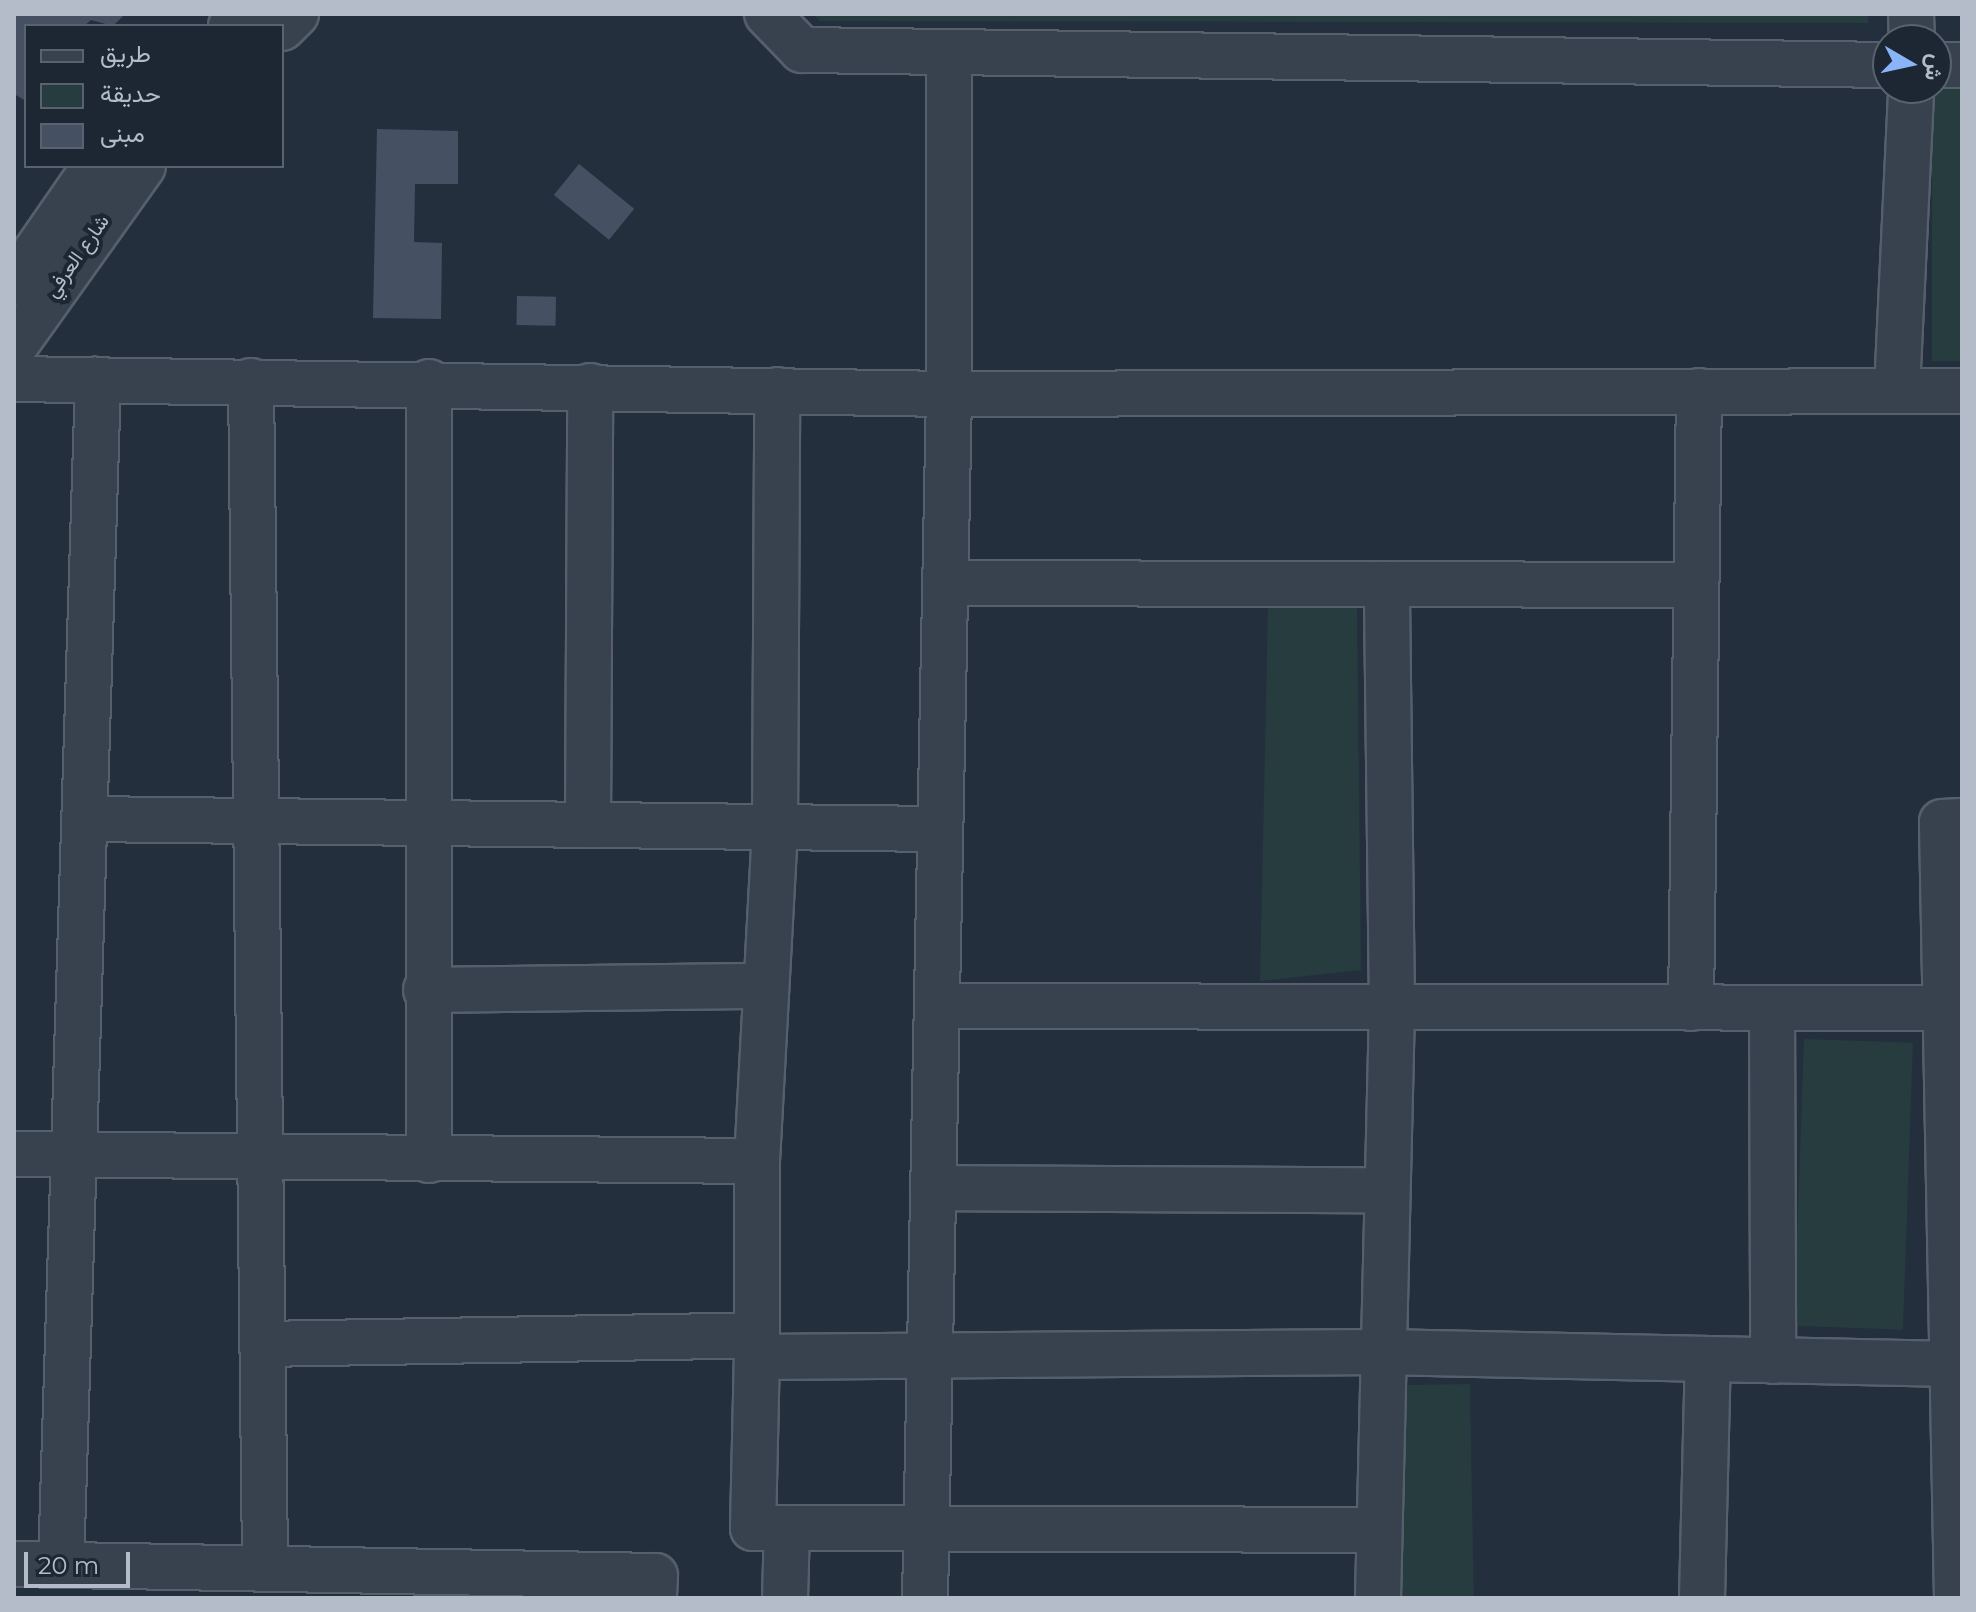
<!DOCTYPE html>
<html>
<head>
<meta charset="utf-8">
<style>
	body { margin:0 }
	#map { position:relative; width:1976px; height:1612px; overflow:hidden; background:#242f3e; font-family:Montserrat,Vazirmatn,sans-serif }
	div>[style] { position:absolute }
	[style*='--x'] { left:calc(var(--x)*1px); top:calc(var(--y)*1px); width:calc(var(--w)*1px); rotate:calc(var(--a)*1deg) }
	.green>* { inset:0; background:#263c3f; transform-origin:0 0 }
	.building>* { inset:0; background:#455162; transform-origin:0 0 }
	.roads { filter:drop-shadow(2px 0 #565f6c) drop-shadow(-2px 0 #565f6c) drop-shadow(0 2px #565f6c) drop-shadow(0 -2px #565f6c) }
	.minor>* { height:44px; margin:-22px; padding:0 22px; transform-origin:22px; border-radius:22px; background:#38414e }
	span { translate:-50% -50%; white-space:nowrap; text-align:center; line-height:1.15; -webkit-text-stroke:8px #1d2633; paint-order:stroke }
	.street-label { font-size:20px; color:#b4bcc9 }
	.frame { position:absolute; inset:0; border:16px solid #b4bcc9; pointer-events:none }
	.legend { position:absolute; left:24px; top:24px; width:260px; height:144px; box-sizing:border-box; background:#1d2633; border:2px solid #59626f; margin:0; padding:10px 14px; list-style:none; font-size:24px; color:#b4bcc9 }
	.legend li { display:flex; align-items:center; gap:16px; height:40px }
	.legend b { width:40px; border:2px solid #59626f }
	.north { position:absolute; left:1872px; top:24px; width:80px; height:80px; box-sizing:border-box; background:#1d2633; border:2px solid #59626f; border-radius:50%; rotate:99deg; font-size:22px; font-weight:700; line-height:32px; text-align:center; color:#b4bcc9 }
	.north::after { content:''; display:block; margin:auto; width:28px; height:36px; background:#8ab4f8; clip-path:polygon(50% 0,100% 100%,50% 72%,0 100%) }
	.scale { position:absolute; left:24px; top:1552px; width:106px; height:36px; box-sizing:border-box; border:4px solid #b4bcc9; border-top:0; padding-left:10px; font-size:24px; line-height:28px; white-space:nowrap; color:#b4bcc9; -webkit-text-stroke:6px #1d2633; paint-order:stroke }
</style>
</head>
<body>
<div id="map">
	<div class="green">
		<i style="clip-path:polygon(813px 14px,1868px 14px,1868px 23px,820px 21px)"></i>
		<i style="left:1962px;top:89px;width:272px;height:30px;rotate:90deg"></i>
		<i style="clip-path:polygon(1357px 606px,1361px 970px,1260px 981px,1268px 608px)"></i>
		<i style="left:1804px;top:1039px;width:109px;height:287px;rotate:2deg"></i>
		<i style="left:1470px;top:1384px;width:214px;height:76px;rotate:89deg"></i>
	</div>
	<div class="building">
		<i style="clip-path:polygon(14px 14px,125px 14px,113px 26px,91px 20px,84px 26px,26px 26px,26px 101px,14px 94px)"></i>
		<i style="clip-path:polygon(377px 129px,458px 131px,458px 184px,415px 184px,414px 242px,442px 243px,441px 319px,373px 318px)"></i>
		<i style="left:579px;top:164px;width:71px;height:40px;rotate:39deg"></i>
		<i style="left:517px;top:296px;width:39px;height:29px;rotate:1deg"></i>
	</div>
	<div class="roads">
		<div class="minor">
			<i style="--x:767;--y:14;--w:50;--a:45.8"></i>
			<i style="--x:802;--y:50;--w:1086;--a:0.79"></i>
			<i style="--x:1911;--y:14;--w:26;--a:88"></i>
			<i style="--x:231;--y:26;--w:17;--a:-45"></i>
			<i style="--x:282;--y:28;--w:20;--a:-45"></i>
			<i style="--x:949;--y:52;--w:342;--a:90"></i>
			<i style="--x:949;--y:394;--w:1013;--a:-0.17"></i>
			<i style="--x:1936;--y:65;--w:26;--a:0"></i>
			<i style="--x:14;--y:283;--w:142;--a:-55.3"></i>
			<i style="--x:14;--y:347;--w:222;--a:-54.5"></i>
			<i style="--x:14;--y:379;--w:935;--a:0.92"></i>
			<i style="--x:949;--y:394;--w:1204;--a:91.14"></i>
			<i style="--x:251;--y:381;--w:1187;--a:89.32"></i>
			<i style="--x:1897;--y:390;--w:302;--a:-87.3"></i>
			<i style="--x:945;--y:583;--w:751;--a:0.15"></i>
			<i style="--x:84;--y:819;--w:856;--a:0.67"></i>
			<i style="--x:588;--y:825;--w:439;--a:-89.7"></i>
			<i style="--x:426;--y:990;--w:340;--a:-0.7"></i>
			<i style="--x:937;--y:1006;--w:1008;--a:0.11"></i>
			<i style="--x:1691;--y:1008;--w:617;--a:-89.26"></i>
			<i style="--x:1772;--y:1008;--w:353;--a:89.8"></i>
			<i style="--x:14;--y:1154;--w:743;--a:0.54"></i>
			<i style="--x:429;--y:1160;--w:778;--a:-90"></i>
			<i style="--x:933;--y:1188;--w:453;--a:0.3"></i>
			<i style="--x:262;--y:1344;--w:492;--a:-1"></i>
			<i style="--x:757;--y:1357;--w:196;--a:-90"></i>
			<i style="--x:757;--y:1161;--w:334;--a:-86.9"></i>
			<i style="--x:775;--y:827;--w:437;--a:-89.7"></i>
			<i style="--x:787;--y:1528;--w:34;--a:180"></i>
			<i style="--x:753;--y:1528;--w:171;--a:-88.7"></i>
			<i style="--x:757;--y:1357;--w:625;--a:-0.46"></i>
			<i style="--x:1382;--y:1352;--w:570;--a:1.21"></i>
			<i style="--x:14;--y:1564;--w:641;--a:1.07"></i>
			<i style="--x:655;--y:1576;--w:22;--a:93"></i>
			<i style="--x:61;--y:1565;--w:1186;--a:-88.21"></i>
			<i style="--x:785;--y:1598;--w:70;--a:-88.4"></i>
			<i style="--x:787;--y:1528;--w:592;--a:0.19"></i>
			<i style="--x:1378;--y:1598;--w:591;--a:-88.64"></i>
			<i style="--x:1392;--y:1007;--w:423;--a:-90.7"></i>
			<i style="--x:1702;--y:1598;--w:239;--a:-88.6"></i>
			<i style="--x:1957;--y:1598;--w:776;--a:-91.11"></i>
			<i style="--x:1942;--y:822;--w:20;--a:-3"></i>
		</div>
	</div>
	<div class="street-label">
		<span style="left:77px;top:256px;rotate:-55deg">شارع العرفي</span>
	</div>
	<div class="frame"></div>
	<ul class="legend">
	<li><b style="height:10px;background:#38414e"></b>طريق</li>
	<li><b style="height:22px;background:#263c3f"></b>حديقة</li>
	<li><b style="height:22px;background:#455162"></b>مبنى</li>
	</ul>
	<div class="north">ش</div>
	<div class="scale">20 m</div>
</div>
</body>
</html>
